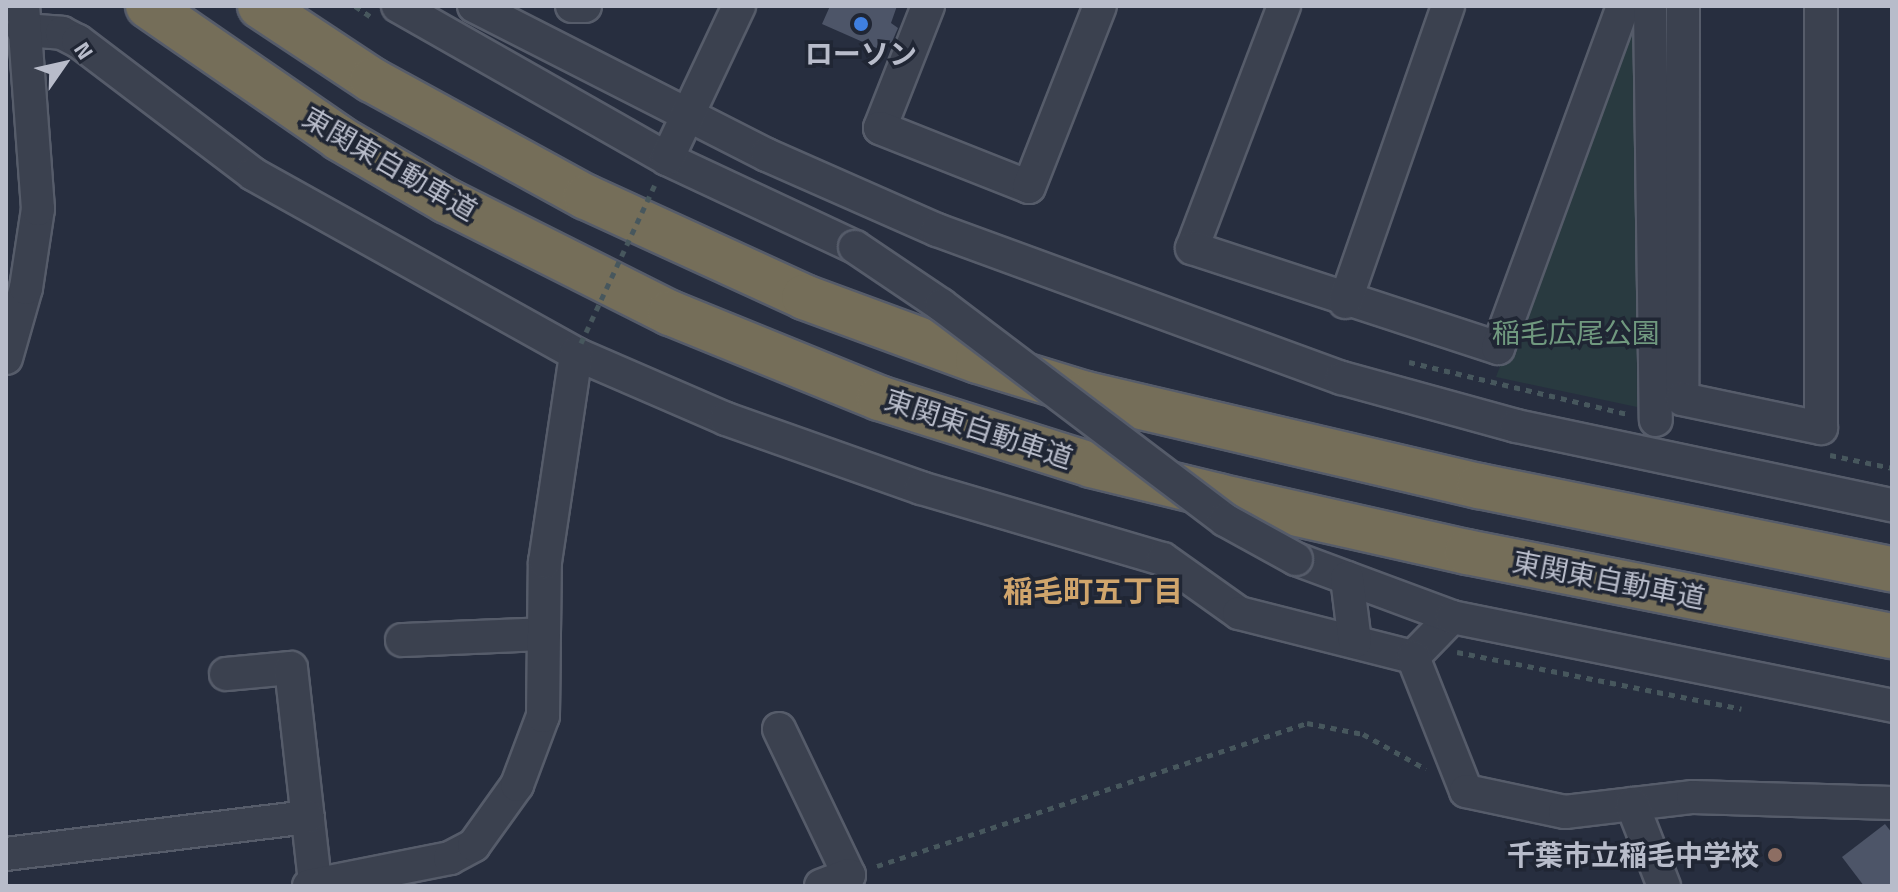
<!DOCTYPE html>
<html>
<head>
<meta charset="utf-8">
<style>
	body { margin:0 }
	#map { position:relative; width:1898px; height:892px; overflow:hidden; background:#272e3f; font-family:"Titillium Web","Noto Sans JP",sans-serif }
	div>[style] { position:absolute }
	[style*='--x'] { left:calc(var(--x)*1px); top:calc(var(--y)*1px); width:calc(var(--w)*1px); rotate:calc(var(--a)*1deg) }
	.green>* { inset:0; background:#293a40 }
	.building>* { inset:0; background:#4d5568 }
	.path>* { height:5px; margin-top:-2.5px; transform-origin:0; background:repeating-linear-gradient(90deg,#47575d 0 6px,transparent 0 12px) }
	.roads { filter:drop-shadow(2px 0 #565c6a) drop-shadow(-2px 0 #565c6a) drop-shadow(0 2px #565c6a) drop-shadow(0 -2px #565c6a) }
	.minor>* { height:32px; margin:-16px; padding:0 16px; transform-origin:16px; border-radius:16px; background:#3b414f }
	.highway>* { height:44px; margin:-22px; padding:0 22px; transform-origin:22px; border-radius:22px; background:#756e59 }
	.path-bridge>* { height:5px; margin-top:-2.5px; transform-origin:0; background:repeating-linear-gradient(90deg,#47575d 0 6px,transparent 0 12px) }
	.bridges { filter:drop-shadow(2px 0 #565c6a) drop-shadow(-2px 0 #565c6a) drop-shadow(0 2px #565c6a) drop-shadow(0 -2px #565c6a) }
	.minor-bridge>* { height:32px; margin:-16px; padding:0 16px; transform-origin:16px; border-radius:16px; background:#3b414f }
	.dots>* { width:22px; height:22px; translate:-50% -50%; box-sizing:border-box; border:4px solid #202634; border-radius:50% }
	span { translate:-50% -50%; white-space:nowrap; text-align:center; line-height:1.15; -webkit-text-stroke:7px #202634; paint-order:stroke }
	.poi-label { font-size:28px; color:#b8bcca; font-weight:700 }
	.right { translate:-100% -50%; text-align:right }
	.street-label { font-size:28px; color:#b8bcca }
	.park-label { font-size:28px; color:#70997f }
	.neighbourhood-label { font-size:30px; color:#d0a56c; font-weight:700 }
	.frame { position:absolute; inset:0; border:8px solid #b8bcca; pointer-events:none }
	.north { position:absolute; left:24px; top:24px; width:80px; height:80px; -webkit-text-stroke:6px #202634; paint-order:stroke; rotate:56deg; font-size:22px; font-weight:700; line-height:32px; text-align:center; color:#b8bcca }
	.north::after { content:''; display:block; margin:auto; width:28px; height:36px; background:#b8bcca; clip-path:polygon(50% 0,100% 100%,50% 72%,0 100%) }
</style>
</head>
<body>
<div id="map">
	<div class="green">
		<i style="clip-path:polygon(1636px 8px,1637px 407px,1496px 377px)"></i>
	</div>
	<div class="building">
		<i style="clip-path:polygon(830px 6px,897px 6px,891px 23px,898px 28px,891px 44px,884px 40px,881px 50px,822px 24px)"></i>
		<i style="clip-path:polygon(1885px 824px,1892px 833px,1892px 886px,1864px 886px,1842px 857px)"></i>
	</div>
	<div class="path">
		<i style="--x:355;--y:6;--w:18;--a:34"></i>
		<i style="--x:1409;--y:362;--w:225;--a:13.4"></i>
		<i style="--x:1830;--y:455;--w:63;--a:11.8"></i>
		<i style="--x:1457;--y:652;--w:290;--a:11.3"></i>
		<i style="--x:877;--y:866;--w:453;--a:-18.4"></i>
		<i style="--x:1307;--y:723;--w:57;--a:11.1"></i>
		<i style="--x:1363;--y:734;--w:72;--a:29.1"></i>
	</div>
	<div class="roads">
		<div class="minor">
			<i style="--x:398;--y:6;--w:309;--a:29.6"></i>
			<i style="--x:667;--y:159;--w:208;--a:25.1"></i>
			<i style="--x:474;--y:6;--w:329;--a:27"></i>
			<i style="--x:767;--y:155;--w:186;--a:23.8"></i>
			<i style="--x:937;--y:230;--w:431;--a:20.1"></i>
			<i style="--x:1342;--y:378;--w:180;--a:15.4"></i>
			<i style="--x:1516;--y:426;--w:384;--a:11.9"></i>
			<i style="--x:572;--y:6;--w:13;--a:0"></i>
			<i style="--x:928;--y:6;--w:131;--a:111.5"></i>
			<i style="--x:880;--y:128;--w:160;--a:21.6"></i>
			<i style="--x:1029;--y:187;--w:194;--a:-68.6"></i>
			<i style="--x:1284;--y:6;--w:259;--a:110.8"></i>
			<i style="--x:1192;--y:248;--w:322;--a:18.1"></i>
			<i style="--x:1498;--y:348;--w:364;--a:-69.9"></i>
			<i style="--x:1650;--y:6;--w:414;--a:89.2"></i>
			<i style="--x:1683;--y:6;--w:393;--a:90.1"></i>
			<i style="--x:1682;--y:399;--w:142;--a:11.8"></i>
			<i style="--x:1821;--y:428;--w:422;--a:-90"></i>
			<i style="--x:23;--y:30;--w:39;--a:4"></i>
			<i style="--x:62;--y:33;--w:18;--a:27"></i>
			<i style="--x:78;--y:41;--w:220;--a:37.2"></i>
			<i style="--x:253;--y:174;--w:370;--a:29.1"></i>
			<i style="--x:576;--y:354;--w:163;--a:23.4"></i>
			<i style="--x:726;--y:419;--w:207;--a:19.5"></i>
			<i style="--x:921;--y:488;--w:252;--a:16.4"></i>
			<i style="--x:1163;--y:559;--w:93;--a:35.4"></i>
			<i style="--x:1239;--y:613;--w:179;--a:14.2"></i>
			<i style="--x:1413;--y:657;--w:56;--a:-45.7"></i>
			<i style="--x:667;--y:159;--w:169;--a:-64.8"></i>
			<i style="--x:1345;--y:302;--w:313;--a:-70.8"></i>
			<i style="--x:6;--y:358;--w:73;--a:-74.1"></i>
			<i style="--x:26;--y:288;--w:80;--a:-81.4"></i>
			<i style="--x:38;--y:209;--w:204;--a:-94.2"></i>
			<i style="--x:1296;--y:559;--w:166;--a:20.4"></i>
			<i style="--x:1452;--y:617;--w:449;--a:11.4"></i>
			<i style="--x:1347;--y:578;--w:64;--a:82.9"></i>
			<i style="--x:402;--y:640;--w:142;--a:-2.4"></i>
			<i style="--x:1413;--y:657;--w:144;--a:68.4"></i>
			<i style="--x:1466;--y:791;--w:101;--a:12"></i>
			<i style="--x:1565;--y:812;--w:129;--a:-6.7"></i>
			<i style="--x:1693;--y:797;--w:199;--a:1.7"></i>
			<i style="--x:226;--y:674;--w:65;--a:-5.3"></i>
			<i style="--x:291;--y:668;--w:216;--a:83.6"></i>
			<i style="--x:779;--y:729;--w:162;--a:64.4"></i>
			<i style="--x:849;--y:875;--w:30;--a:159"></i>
			<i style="--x:1632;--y:804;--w:88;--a:68.7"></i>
			<i style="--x:6;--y:854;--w:304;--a:-7"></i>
			<i style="--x:309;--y:886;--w:144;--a:-11.2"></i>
			<i style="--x:450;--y:858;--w:27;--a:-28"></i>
			<i style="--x:474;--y:845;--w:74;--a:-54.4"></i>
			<i style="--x:517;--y:785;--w:74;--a:-69.4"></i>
			<i style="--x:543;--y:716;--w:154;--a:-89.3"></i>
			<i style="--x:545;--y:562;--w:210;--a:-81.5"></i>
		</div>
		<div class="highway">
			<i style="--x:148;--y:6;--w:232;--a:34.6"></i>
			<i style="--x:339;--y:138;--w:125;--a:30.3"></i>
			<i style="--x:447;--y:201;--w:250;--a:26.7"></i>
			<i style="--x:670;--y:313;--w:226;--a:22.1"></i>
			<i style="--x:879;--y:398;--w:222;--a:17.5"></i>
			<i style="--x:1091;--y:465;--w:131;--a:13.7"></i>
			<i style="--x:1218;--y:496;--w:255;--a:12.7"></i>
			<i style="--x:1467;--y:552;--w:433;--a:11.2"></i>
			<i style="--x:260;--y:6;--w:134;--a:33.5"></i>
			<i style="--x:372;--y:80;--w:244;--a:28.7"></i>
			<i style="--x:586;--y:197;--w:240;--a:24.6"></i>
			<i style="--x:804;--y:297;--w:185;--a:20.2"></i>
			<i style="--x:978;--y:361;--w:113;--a:17"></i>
			<i style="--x:1086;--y:394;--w:404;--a:13.2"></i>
			<i style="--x:1479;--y:486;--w:421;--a:11.4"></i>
		</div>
	</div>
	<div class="path-bridge">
		<i style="--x:581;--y:343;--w:180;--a:-65"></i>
	</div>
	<div class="bridges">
		<div class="minor-bridge">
			<i style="--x:855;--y:247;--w:104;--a:34"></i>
			<i style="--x:941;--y:305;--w:356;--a:37.1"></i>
			<i style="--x:1225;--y:520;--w:81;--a:28.8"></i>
		</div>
	</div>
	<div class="dots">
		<i style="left:861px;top:24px;background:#3f7fe0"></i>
		<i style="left:1775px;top:855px;background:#8d6e63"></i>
	</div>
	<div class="poi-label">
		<span style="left:861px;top:54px">ローソン</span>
		<span class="right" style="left:1759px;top:855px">千葉市立稲毛中学校</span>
	</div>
	<div class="street-label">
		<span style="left:390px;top:164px;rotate:30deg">東関東自動車道</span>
		<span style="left:979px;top:429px;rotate:18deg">東関東自動車道</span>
		<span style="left:1609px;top:580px;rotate:11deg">東関東自動車道</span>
	</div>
	<div class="park-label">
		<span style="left:1576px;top:333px">稲毛広尾公園</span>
	</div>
	<div class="neighbourhood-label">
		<span style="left:1093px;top:591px">稲毛町五丁目</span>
	</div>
	<div class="frame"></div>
	<div class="north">N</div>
</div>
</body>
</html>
